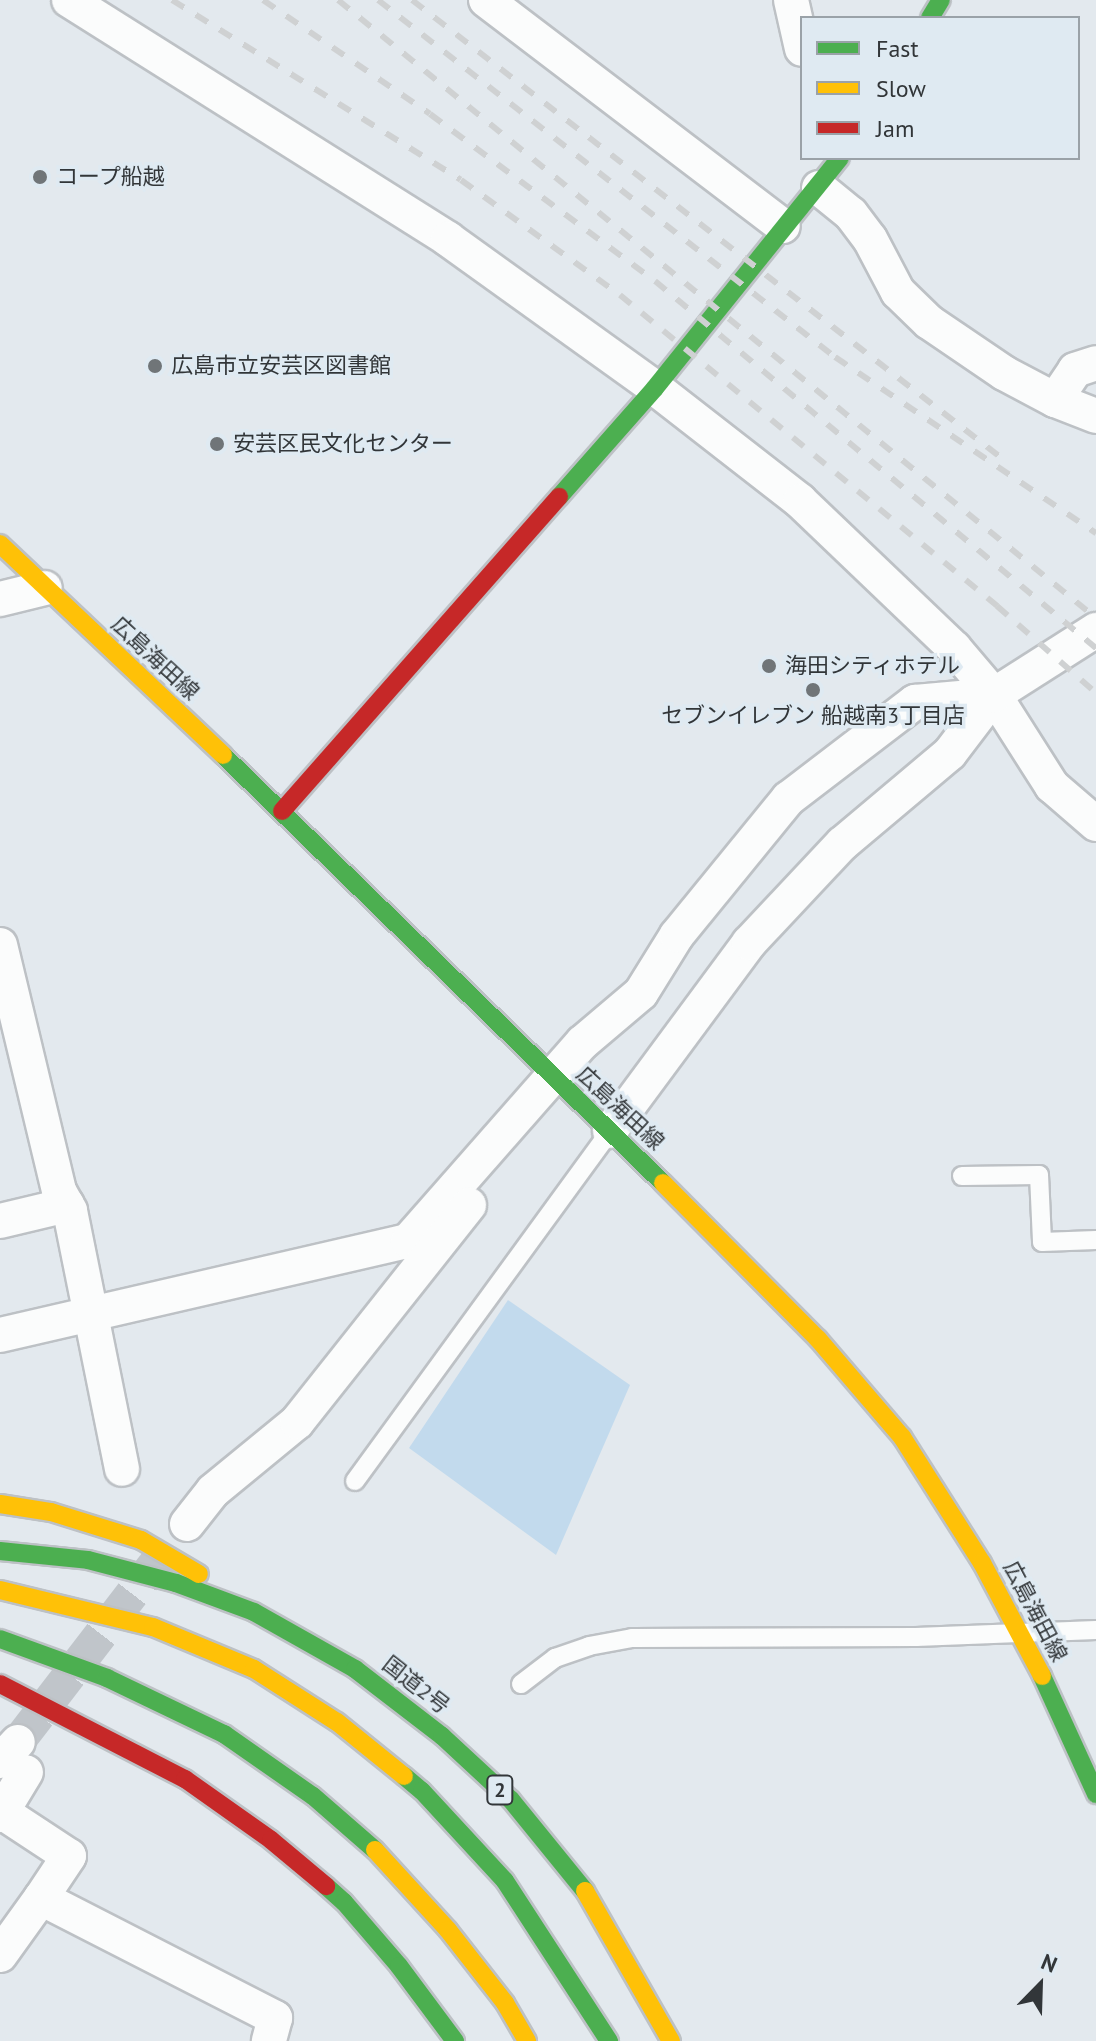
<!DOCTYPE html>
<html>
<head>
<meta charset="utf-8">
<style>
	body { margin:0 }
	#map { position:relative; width:1096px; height:2041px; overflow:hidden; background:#e3e9ee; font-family:"PT Sans","Noto Sans JP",sans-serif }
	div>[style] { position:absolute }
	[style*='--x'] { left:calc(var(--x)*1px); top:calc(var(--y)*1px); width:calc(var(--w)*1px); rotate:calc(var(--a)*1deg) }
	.green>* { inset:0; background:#c2daed }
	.street-tunnel>* { height:34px; margin-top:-17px; transform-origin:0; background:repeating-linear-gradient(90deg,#c0c5ca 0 34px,transparent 0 51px) }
	.roads { filter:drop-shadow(2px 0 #bdc1c5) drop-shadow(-2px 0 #bdc1c5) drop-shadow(0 2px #bdc1c5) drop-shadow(0 -2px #bdc1c5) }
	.lane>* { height:18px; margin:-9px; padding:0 9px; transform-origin:9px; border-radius:9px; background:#fbfcfc }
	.street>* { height:34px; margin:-17px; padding:0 17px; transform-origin:17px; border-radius:17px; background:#fbfcfc }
	.fast>* { height:18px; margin:-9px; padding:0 9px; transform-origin:9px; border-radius:9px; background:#4caf50 }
	.slow>* { height:18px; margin:-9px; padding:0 9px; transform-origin:9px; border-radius:9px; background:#ffc107 }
	.jam>* { height:18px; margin:-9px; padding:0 9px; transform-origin:9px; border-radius:9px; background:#c62828 }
	.rail>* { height:6px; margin-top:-3px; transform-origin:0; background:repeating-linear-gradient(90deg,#cfd1d2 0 14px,transparent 0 28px) }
	.dots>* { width:22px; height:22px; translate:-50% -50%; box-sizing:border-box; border:4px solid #dfeaf2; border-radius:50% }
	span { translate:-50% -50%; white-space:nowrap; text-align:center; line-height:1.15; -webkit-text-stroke:7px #dfeaf2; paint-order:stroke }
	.shield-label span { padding:2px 6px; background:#dfeaf2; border:2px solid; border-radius:6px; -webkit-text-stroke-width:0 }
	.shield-label { font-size:20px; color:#323639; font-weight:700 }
	.poi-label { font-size:22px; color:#323639 }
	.left { translate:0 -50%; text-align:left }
	.street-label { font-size:22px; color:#323639 }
	.legend { position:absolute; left:800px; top:16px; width:280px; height:144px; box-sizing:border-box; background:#dfeaf2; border:2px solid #9aa2a8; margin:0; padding:10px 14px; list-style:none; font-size:24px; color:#323639 }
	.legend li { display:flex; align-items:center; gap:16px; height:40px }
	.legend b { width:40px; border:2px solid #9aa2a8 }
	.north { position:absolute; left:1000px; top:1945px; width:80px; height:80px; -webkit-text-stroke:6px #dfeaf2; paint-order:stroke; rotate:23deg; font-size:22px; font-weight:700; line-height:32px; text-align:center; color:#323639 }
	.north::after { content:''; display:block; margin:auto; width:28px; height:36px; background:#323639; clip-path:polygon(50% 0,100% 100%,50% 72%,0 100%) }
</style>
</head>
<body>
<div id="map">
	<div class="green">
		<i style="clip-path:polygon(508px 1300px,630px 1385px,556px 1555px,409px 1448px)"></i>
	</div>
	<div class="street-tunnel">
		<i style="--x:18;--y:1742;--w:231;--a:-52.4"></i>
	</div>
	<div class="roads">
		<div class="lane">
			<i style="--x:962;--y:1176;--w:77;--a:-0.7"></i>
			<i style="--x:1039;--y:1175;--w:67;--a:87.4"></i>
			<i style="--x:1042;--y:1242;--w:54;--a:-2.1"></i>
			<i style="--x:355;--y:1481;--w:433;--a:-53.9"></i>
			<i style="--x:521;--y:1684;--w:43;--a:-37.4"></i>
			<i style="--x:555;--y:1658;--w:36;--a:-19"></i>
			<i style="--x:589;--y:1646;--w:44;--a:-10.5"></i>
			<i style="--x:632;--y:1638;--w:284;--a:-0.2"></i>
			<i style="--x:916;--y:1637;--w:180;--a:-2.2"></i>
		</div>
		<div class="street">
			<i style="--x:69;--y:0;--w:448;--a:32.2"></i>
			<i style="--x:448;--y:239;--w:255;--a:35.7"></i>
			<i style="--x:655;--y:388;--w:184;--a:37.9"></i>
			<i style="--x:800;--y:501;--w:213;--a:43.7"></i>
			<i style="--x:954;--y:648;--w:62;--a:49.6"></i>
			<i style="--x:994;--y:695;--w:108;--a:57.5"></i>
			<i style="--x:1052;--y:786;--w:58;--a:40.8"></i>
			<i style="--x:486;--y:0;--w:373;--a:37.3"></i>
			<i style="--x:791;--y:0;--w:50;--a:77.3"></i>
			<i style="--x:819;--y:188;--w:41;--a:39.1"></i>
			<i style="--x:851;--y:214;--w:31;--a:53"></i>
			<i style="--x:870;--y:239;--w:60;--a:62.2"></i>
			<i style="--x:898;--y:292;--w:43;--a:44.1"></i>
			<i style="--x:929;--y:322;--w:91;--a:34.2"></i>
			<i style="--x:1004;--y:373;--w:58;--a:27.9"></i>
			<i style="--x:1055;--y:400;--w:44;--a:21.3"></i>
			<i style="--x:1055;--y:400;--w:36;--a:-56"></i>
			<i style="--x:1075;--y:370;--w:22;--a:-18"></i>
			<i style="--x:0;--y:599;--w:46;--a:-13.7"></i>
			<i style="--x:0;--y:945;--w:253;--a:76.5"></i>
			<i style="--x:59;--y:1191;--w:23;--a:61"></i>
			<i style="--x:70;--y:1211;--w:263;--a:78.6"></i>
			<i style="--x:610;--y:1131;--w:234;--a:-53.5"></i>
			<i style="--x:749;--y:943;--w:136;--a:-46.8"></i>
			<i style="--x:842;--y:844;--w:141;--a:-40.1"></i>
			<i style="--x:950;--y:753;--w:73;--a:-52.8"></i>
			<i style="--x:994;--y:695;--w:121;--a:-32.5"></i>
			<i style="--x:0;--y:1221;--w:69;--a:-13.4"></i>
			<i style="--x:0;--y:1335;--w:419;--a:-13"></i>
			<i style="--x:408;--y:1241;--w:264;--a:-48.7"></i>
			<i style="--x:582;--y:1043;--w:77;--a:-40.3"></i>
			<i style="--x:641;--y:993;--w:68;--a:-58.2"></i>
			<i style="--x:677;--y:935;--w:176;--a:-50.8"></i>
			<i style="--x:788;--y:799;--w:160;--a:-37.4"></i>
			<i style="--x:915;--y:702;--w:79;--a:-5.1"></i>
			<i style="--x:187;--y:1524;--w:42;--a:-51.8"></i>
			<i style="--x:213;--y:1491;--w:109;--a:-39.4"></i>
			<i style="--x:297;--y:1422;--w:277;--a:-51.6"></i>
			<i style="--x:0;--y:1761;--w:26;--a:-47"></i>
			<i style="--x:2;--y:1812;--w:80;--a:33.3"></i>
			<i style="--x:69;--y:1856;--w:50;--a:123.7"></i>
			<i style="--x:0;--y:1815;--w:50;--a:-58.8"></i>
			<i style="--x:0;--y:1955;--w:70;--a:-54.3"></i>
			<i style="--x:41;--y:1898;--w:263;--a:27.1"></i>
			<i style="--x:275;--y:2018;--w:24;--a:105"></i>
		</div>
		<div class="fast">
			<i style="--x:930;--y:18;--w:21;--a:-59"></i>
			<i style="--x:559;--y:497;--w:145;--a:-48.6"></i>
			<i style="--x:655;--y:388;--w:295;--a:-51.2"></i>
			<i style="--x:223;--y:755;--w:614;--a:44.21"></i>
			<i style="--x:0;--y:1551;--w:88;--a:5.8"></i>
			<i style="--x:88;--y:1560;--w:91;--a:14.6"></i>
			<i style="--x:176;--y:1583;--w:83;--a:20.4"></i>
			<i style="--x:254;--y:1612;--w:116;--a:29.4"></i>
			<i style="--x:355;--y:1669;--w:110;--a:37.6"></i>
			<i style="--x:442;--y:1736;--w:94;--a:42.8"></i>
			<i style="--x:511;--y:1800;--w:117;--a:50.9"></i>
			<i style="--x:0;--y:1639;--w:114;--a:20"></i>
			<i style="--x:107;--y:1678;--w:130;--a:25.6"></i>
			<i style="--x:224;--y:1734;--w:108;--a:34.9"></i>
			<i style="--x:313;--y:1796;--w:82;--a:41.1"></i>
			<i style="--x:1042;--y:1676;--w:130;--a:65.4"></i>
			<i style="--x:404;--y:1776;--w:23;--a:40"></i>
			<i style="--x:422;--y:1791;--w:122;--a:47.3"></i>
			<i style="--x:505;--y:1881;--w:191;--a:57"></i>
			<i style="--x:326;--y:1886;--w:24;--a:42"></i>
			<i style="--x:344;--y:1902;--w:84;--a:49.3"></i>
			<i style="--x:399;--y:1966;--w:94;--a:53.3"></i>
		</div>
		<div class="slow">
			<i style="--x:0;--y:544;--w:307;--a:43.4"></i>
			<i style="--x:663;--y:1183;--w:220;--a:45.2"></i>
			<i style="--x:818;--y:1339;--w:129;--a:49.4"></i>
			<i style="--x:902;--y:1437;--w:149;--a:57.6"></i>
			<i style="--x:982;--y:1563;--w:128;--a:62"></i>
			<i style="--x:0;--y:1504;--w:52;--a:8.9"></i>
			<i style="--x:51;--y:1512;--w:94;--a:17.3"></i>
			<i style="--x:141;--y:1540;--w:67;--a:30.4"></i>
			<i style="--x:0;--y:1590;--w:157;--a:13.6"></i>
			<i style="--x:153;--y:1627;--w:109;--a:22.6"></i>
			<i style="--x:254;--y:1669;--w:98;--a:32.6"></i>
			<i style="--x:337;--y:1722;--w:86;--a:38.9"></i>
			<i style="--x:375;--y:1850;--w:108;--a:47.6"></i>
			<i style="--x:448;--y:1930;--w:93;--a:52"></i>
			<i style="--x:505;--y:2003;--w:44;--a:59.9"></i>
			<i style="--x:585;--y:1891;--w:173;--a:60.2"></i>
		</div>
		<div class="jam">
			<i style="--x:282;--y:811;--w:419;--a:-48.6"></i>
			<i style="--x:0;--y:1684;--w:208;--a:27.2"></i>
			<i style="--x:185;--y:1779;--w:105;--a:35.3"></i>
			<i style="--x:271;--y:1840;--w:72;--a:39.9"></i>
		</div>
	</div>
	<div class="rail">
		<i style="--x:172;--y:0;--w:340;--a:31.9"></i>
		<i style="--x:461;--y:180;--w:196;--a:35.9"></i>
		<i style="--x:620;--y:295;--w:489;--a:39.5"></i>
		<i style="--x:997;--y:606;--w:132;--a:41.3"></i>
		<i style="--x:263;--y:0;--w:202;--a:34.3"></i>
		<i style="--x:430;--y:114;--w:280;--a:36.6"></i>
		<i style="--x:655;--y:281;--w:574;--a:39.77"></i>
		<i style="--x:338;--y:0;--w:978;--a:39.19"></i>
		<i style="--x:378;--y:0;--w:580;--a:38"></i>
		<i style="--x:835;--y:357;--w:315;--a:34"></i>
		<i style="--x:412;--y:0;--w:743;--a:37.84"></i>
	</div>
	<div class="dots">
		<i style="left:40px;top:177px;background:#707578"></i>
		<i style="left:155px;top:366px;background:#707578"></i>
		<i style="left:217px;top:444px;background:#707578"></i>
		<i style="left:769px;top:666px;background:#707578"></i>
		<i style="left:813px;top:690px;background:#707578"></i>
	</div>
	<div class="shield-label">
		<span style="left:500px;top:1790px">2</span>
	</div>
	<div class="poi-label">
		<span class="left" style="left:56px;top:177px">コープ船越</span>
		<span class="left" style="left:171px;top:366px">広島市立安芸区図書館</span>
		<span class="left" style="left:233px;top:444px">安芸区民文化センター</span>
		<span class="left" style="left:785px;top:666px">海田シティホテル</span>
		<span style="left:813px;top:716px">セブンイレブン 船越南3丁目店</span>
	</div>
	<div class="street-label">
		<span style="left:155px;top:658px;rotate:43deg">広島海田線</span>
		<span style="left:620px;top:1108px;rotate:43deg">広島海田線</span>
		<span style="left:1035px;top:1611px;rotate:62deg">広島海田線</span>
		<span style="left:416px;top:1685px;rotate:38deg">国道2号</span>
	</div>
	<ul class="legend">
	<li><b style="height:10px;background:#4caf50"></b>Fast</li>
	<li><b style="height:10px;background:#ffc107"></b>Slow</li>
	<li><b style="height:10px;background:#c62828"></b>Jam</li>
	</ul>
	<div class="north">N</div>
</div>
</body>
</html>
